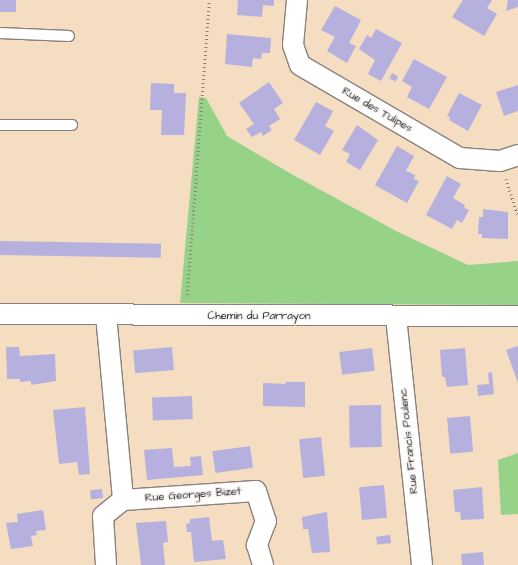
<!DOCTYPE html>
<html>
<head>
<meta charset="utf-8">
<style>
	body { margin:0 }
	#map { position:relative; width:518px; height:565px; overflow:hidden; background:#f4ddc1; font-family:"Architects Daughter",sans-serif }
	div>[style] { position:absolute }
	[style*='--x'] { left:calc(var(--x)*1px); top:calc(var(--y)*1px); width:calc(var(--w)*1px); rotate:calc(var(--a)*1deg) }
	.green>* { inset:0; background:#96d287 }
	.building>* { inset:0; background:#b6b0de; transform-origin:0 0 }
	.path>* { height:2.5px; margin-top:-1.25px; transform-origin:0; background:repeating-linear-gradient(90deg,#8b807e 0 1px,transparent 0 4px) }
	.roads { filter:drop-shadow(1px 0 #8b807e) drop-shadow(-1px 0 #8b807e) drop-shadow(0 1px #8b807e) drop-shadow(0 -1px #8b807e) }
	.service>* { height:10px; margin:-5px; padding:0 5px; transform-origin:5px; border-radius:5px; background:#fff }
	.minor>* { height:20px; margin:-10px; padding:0 10px; transform-origin:10px; border-radius:10px; background:#fff }
	span { translate:-50% -50%; white-space:nowrap; text-align:center; line-height:1.15; -webkit-text-stroke:3px #f7f3e8; paint-order:stroke }
	.street-label { font-size:11px; color:#22223b }
</style>
</head>
<body>
<div id="map">
	<div class="green">
		<i style="clip-path:polygon(199px 97px,206px 98px,227px 136px,293px 175px,398px 232px,468px 265px,518px 261px,518px 305px,180px 303px)"></i>
		<i style="clip-path:polygon(518px 453px,518px 514px,501px 515px,498px 460px)"></i>
	</div>
	<div class="building">
		<i style="left:0;top:0;width:16px;height:12px"></i>
		<i style="clip-path:polygon(238px 0,274px 0,274px 6px,263px 5px,262px 17px,237px 15px)"></i>
		<i style="clip-path:polygon(463px 0,492px 0,487px 8px,497px 14px,484px 36px,452px 17px)"></i>
		<i style="clip-path:polygon(508px 0,518px 0,518px 7px,506px 11px)"></i>
		<i style="clip-path:polygon(335px 6px,361px 20px,349px 43px,356px 46px,347px 63px,327px 51px,335px 37px,321px 30px)"></i>
		<i style="clip-path:polygon(376px 29px,402px 43px,381px 81px,368px 74px,375px 60px,359px 49px,367px 35px,371px 38px)"></i>
		<i style="clip-path:polygon(227px 34px,271px 38px,270px 53px,262px 53px,261px 59px,253px 58px,252px 67px,225px 64px)"></i>
		<i style="clip-path:polygon(414px 59px,447px 77px,429px 109px,407px 97px,412px 87px,402px 81px)"></i>
		<i style="left:392px;top:73px;width:7px;height:6px;rotate:27deg"></i>
		<i style="clip-path:polygon(269px 82px,283px 103px,274px 109px,280px 119px,269px 126px,272px 130px,263px 136px,261px 132px,252px 137px,246px 129px,254px 124px,239px 103px)"></i>
		<i style="clip-path:polygon(151px 83px,174px 84px,174px 93px,186px 93px,184px 135px,161px 135px,162px 110px,150px 110px)"></i>
		<i style="clip-path:polygon(518px 85px,518px 111px,504px 116px,496px 92px)"></i>
		<i style="clip-path:polygon(459px 93px,482px 105px,468px 131px,449px 120px,450px 117px,447px 116px)"></i>
		<i style="clip-path:polygon(316px 102px,333px 111px,325px 126px,334px 131px,320px 155px,294px 140px)"></i>
		<i style="clip-path:polygon(357px 125px,378px 140px,360px 170px,346px 162px,350px 154px,342px 150px)"></i>
		<i style="clip-path:polygon(397px 146px,414px 156px,406px 171px,415px 175px,414px 179px,419px 181px,407px 203px,375px 185px)"></i>
		<i style="clip-path:polygon(447px 176px,461px 184px,453px 198px,465px 205px,464px 208px,469px 210px,462px 223px,457px 220px,452px 229px,426px 215px)"></i>
		<i style="clip-path:polygon(483px 209px,508px 212px,508px 239px,482px 238px,482px 234px,478px 234px,479px 217px,483px 217px)"></i>
		<i style="left:0;top:241px;width:161px;height:14px;rotate:1deg"></i>
		<i style="clip-path:polygon(518px 346px,518px 383px,506px 350px)"></i>
		<i style="clip-path:polygon(6px 347px,19px 347px,20px 356px,55px 354px,56px 381px,31px 385px,31px 381px,20px 382px,20px 379px,7px 379px)"></i>
		<i style="left:172px;top:347px;width:23px;height:39px;rotate:85deg"></i>
		<i style="left:372px;top:348px;width:23px;height:33px;rotate:83deg"></i>
		<i style="clip-path:polygon(465px 348px,468px 385px,447px 387px,445px 377px,442px 377px,440px 350px)"></i>
		<i style="clip-path:polygon(492px 372px,494px 394px,478px 396px,477px 385px,489px 384px,488px 373px)"></i>
		<i style="clip-path:polygon(285px 382px,305px 382px,305px 407px,263px 406px,263px 383px,286px 384px)"></i>
		<i style="left:192px;top:396px;width:23px;height:40px;rotate:88deg"></i>
		<i style="left:381px;top:405px;width:42px;height:32px;rotate:89deg"></i>
		<i style="clip-path:polygon(85px 407px,90px 474px,79px 475px,77px 462px,59px 464px,53px 410px)"></i>
		<i style="left:470px;top:416px;width:36px;height:23px;rotate:85deg"></i>
		<i style="left:321px;top:437px;width:39px;height:22px;rotate:84deg"></i>
		<i style="left:250px;top:446px;width:22px;height:38px;rotate:82deg"></i>
		<i style="clip-path:polygon(172px 448px,174px 467px,191px 466px,190px 457px,201px 456px,203px 475px,147px 480px,144px 450px)"></i>
		<i style="left:384px;top:485px;width:33px;height:25px;rotate:85deg"></i>
		<i style="clip-path:polygon(482px 487px,484px 519px,461px 520px,460px 512px,455px 512px,453px 490px)"></i>
		<i style="left:102px;top:489px;width:9px;height:12px;rotate:84deg"></i>
		<i style="clip-path:polygon(43px 510px,46px 530px,36px 531px,37px 535px,31px 536px,33px 546px,11px 549px,6px 523px,18px 522px,17px 514px)"></i>
		<i style="clip-path:polygon(327px 512px,330px 552px,312px 553px,308px 529px,303px 529px,302px 517px)"></i>
		<i style="clip-path:polygon(209px 517px,212px 541px,223px 540px,226px 559px,194px 562px,191px 532px,187px 532px,186px 524px,190px 523px,190px 519px)"></i>
		<i style="clip-path:polygon(166px 521px,168px 542px,163px 543px,165px 565px,141px 565px,136px 523px)"></i>
		<i style="left:390px;top:535px;width:8px;height:14px;rotate:83deg"></i>
		<i style="clip-path:polygon(483px 552px,484px 565px,462px 565px,461px 554px)"></i>
	</div>
	<div class="path">
		<i style="--x:506;--y:179;--w:38;--a:72"></i>
		<i style="--x:187;--y:295;--w:296;--a:-85.7"></i>
	</div>
	<div class="roads">
		<div class="service">
			<i style="--x:0;--y:33;--w:69;--a:2.5"></i>
			<i style="--x:0;--y:125;--w:72;--a:0"></i>
		</div>
		<div class="minor">
			<i style="--x:297;--y:0;--w:45;--a:95.1"></i>
			<i style="--x:293;--y:45;--w:21;--a:71"></i>
			<i style="--x:300;--y:65;--w:185;--a:30.2"></i>
			<i style="--x:460;--y:158;--w:40;--a:4.3"></i>
			<i style="--x:500;--y:161;--w:19;--a:-18"></i>
			<i style="--x:0;--y:314;--w:518;--a:0.22"></i>
			<i style="--x:106;--y:315;--w:186;--a:84.7"></i>
			<i style="--x:396;--y:317;--w:249;--a:84"></i>
			<i style="--x:106;--y:565;--w:49;--a:-93.5"></i>
			<i style="--x:103;--y:516;--w:26;--a:-39"></i>
			<i style="--x:123;--y:500;--w:133;--a:-3.9"></i>
			<i style="--x:256;--y:491;--w:32;--a:72"></i>
			<i style="--x:266;--y:521;--w:26;--a:111"></i>
			<i style="--x:257;--y:545;--w:21;--a:73"></i>
		</div>
	</div>
	<div class="street-label">
		<span style="left:377px;top:110px;rotate:30deg">Rue des Tulipes</span>
		<span style="left:259px;top:316px">Chemin du Parrayon</span>
		<span style="left:409px;top:441px;rotate:-96deg">Rue Francis Poulenc</span>
		<span style="left:193px;top:495px;rotate:-4deg">Rue Georges Bizet</span>
	</div>
</div>
</body>
</html>
